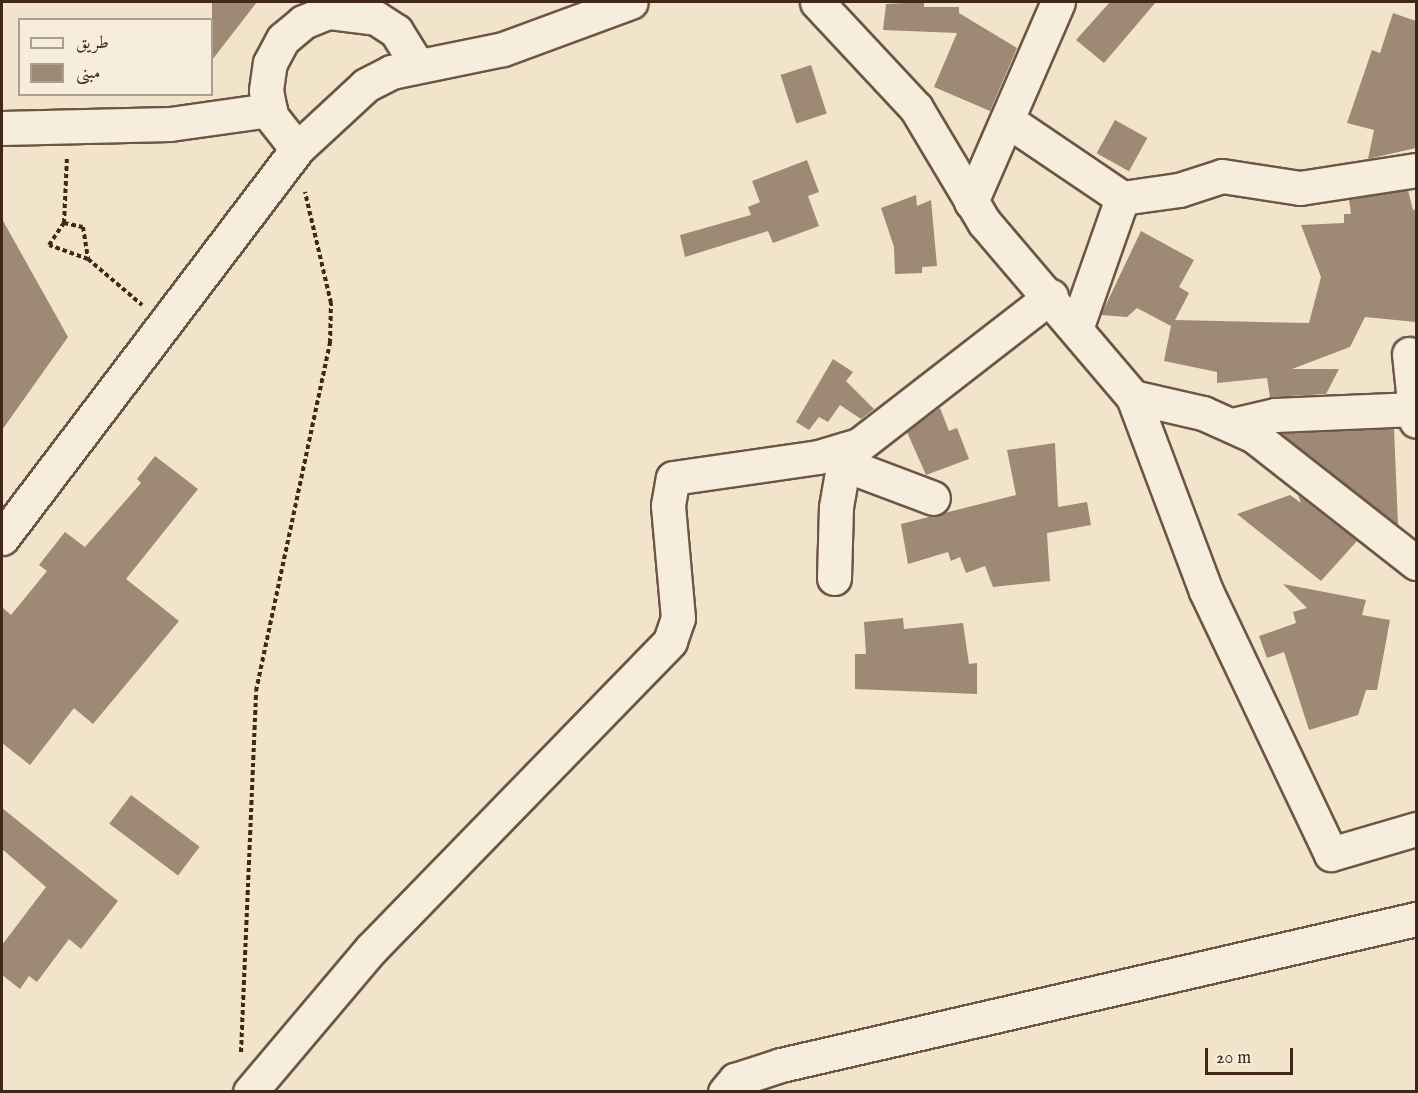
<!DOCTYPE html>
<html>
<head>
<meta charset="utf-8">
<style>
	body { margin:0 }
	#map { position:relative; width:1418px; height:1093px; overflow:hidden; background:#f2e4ca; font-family:"IM FELL English",Amiri,serif }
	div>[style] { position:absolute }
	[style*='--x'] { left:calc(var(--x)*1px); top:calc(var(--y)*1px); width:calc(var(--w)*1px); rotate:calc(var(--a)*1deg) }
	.building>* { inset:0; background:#9d8974; transform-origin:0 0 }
	.path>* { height:4px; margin-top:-2px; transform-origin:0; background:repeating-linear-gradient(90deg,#402717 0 4.5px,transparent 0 7.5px) }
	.roads { filter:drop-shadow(2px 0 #6c5644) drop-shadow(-2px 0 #6c5644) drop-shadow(0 2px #6c5644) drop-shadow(0 -2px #6c5644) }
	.minor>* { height:33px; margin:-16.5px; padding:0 16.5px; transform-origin:16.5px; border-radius:16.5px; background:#f7eddd }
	span { translate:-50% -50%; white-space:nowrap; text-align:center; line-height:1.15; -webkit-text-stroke:4.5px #f7eddd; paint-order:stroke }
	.frame { position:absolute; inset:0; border:3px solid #402717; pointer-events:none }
	.legend { position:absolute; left:18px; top:18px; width:195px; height:78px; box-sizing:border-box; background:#f7eddd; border:2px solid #ae9e8e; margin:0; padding:8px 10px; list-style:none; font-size:18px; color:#402717 }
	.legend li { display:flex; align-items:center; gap:12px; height:30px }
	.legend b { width:30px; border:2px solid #ae9e8e }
	.scale { position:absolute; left:1205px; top:1048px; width:88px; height:27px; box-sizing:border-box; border:3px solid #402717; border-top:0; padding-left:8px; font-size:18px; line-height:21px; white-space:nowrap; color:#402717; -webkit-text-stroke:4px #f7eddd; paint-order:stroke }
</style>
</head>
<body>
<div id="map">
	<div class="building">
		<i style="clip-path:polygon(212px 2px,257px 2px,212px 60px)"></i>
		<i style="clip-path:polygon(924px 2px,924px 7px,959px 7px,959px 13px,1017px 48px,990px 111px,934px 87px,957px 33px,883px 30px,886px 4px)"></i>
		<i style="clip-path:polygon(1110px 2px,1156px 2px,1104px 63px,1076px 40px)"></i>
		<i style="clip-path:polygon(1393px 13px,1416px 21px,1416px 148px,1368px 159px,1374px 130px,1347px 123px,1372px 50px,1380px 53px)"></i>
		<i style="left:811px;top:65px;width:51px;height:32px;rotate:72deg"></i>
		<i style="left:1115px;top:120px;width:37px;height:38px;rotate:29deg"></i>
		<i style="clip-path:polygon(807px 160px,819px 192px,808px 196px,819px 226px,773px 243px,768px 231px,685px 257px,680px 235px,751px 215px,748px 207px,760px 202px,752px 181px)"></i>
		<i style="clip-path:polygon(1408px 190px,1413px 210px,1416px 209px,1416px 322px,1365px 317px,1350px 347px,1292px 369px,1339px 369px,1326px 394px,1270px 397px,1267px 378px,1217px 383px,1217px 372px,1164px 361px,1171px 326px,1137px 308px,1127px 317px,1101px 315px,1141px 231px,1194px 260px,1179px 287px,1189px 293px,1175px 320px,1309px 323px,1321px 277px,1301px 225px,1344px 223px,1344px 214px,1351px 214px,1349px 199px)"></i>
		<i style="clip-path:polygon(916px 195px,917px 206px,931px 200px,937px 266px,922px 267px,922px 273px,895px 274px,894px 247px,881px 208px)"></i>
		<i style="clip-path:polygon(2px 219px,68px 337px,2px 430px)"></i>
		<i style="clip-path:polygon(833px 359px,853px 372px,846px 381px,874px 409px,861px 419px,840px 405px,828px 422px,819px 417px,809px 430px,796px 422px)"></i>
		<i style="clip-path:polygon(940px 408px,949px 431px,957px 428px,969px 459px,926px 475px,907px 432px)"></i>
		<i style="clip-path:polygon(1394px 429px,1398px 525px,1281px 434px)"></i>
		<i style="clip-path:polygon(1055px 443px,1058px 507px,1087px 502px,1091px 525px,1047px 533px,1050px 581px,993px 587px,985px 566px,966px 573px,960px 557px,951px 561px,948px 552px,908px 564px,901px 524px,1016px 495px,1007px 450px)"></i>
		<i style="clip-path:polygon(155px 456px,198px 489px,126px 579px,179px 621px,93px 724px,74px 708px,30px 765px,2px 743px,2px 607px,11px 615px,47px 571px,39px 565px,65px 532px,85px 547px,141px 483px,137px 479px)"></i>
		<i style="clip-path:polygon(1290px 495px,1301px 503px,1298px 495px,1357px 541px,1321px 581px,1237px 514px)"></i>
		<i style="clip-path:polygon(1283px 584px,1366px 600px,1362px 615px,1390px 620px,1377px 690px,1366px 690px,1358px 715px,1309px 730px,1284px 652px,1267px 658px,1259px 636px,1296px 623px,1293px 612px,1307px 608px)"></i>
		<i style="clip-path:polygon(903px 618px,904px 629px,963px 623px,969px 664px,977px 663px,977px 694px,855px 689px,855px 654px,866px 654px,864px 622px)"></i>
		<i style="left:131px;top:795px;width:86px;height:36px;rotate:37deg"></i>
		<i style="clip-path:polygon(2px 808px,118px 901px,81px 949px,69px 939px,37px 982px,29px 976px,20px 989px,2px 975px,2px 945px,46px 887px,2px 849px)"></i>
	</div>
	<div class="path">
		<i style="--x:64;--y:223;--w:19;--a:12"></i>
		<i style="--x:83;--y:227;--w:32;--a:81"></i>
		<i style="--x:88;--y:259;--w:41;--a:-160.3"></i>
		<i style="--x:49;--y:245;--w:27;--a:-56"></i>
		<i style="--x:64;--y:223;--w:67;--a:-87.4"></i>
		<i style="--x:88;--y:259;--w:71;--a:40.4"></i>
		<i style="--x:241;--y:1052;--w:361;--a:-87.6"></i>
		<i style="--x:256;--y:691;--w:356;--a:-78"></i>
		<i style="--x:330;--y:343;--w:40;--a:-88.6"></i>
		<i style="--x:331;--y:303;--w:114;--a:-103.2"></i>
	</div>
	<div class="roads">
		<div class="minor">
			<i style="--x:817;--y:2;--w:145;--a:47"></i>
			<i style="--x:916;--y:108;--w:133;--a:59.2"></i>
			<i style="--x:984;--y:222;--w:230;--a:49.6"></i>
			<i style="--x:1133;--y:397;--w:207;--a:69.4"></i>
			<i style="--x:1206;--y:591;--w:291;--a:64.6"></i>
			<i style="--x:1331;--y:854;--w:89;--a:-16.4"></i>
			<i style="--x:1007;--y:120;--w:139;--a:34.1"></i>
			<i style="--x:1122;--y:198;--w:58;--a:-8"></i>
			<i style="--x:1179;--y:190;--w:45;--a:-18"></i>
			<i style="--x:1222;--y:176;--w:79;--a:8.7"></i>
			<i style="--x:1300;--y:188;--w:117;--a:-8.8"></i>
			<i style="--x:2;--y:128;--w:168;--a:-1.4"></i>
			<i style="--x:170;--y:124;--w:101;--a:-8"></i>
			<i style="--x:297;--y:149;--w:42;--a:-128.2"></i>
			<i style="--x:271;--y:116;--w:26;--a:-101"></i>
			<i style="--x:266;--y:90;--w:27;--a:-82"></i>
			<i style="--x:270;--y:63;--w:27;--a:-62"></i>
			<i style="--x:283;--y:39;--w:26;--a:-40"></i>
			<i style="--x:303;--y:22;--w:27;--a:-22"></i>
			<i style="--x:328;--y:12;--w:48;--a:7.1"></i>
			<i style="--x:376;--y:18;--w:24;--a:33"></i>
			<i style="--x:396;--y:31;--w:40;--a:58"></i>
			<i style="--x:971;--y:202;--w:218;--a:-66.5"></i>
			<i style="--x:1077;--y:326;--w:136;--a:-70.6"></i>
			<i style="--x:1409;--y:354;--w:67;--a:84"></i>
			<i style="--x:1133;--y:397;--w:72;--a:12.9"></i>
			<i style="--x:1203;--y:413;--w:56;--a:24.3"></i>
			<i style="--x:1254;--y:436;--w:206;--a:38.1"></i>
			<i style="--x:1232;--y:425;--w:44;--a:-13.1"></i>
			<i style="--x:1275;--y:415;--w:140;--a:-2.5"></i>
			<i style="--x:843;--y:464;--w:96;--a:20.7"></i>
			<i style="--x:2;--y:538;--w:488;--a:-52.8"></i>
			<i style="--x:297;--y:149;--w:94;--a:-42.8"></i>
			<i style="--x:366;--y:85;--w:28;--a:-27"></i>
			<i style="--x:391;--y:72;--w:114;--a:-11.6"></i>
			<i style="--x:503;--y:49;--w:136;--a:-20.2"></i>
			<i style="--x:834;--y:578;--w:71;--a:-88.4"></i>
			<i style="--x:836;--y:507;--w:59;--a:-80.2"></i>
			<i style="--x:250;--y:1092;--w:187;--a:-49.8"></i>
			<i style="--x:371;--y:949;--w:429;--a:-45.8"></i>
			<i style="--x:670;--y:641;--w:24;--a:-71"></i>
			<i style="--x:678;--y:618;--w:113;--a:-95.1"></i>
			<i style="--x:668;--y:505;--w:27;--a:-80"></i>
			<i style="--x:673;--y:478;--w:147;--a:-8.2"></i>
			<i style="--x:818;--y:457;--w:43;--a:-16.3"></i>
			<i style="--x:859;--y:445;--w:243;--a:-37.8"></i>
			<i style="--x:725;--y:1092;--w:16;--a:-50"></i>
			<i style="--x:735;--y:1080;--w:48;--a:-18.1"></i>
			<i style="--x:781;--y:1065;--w:652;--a:-12.95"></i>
		</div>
	</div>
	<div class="frame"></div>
	<ul class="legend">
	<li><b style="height:8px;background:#f7eddd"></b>طريق</li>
	<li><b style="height:16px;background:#9d8974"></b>مبنى</li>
	</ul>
	<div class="scale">20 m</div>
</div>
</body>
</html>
